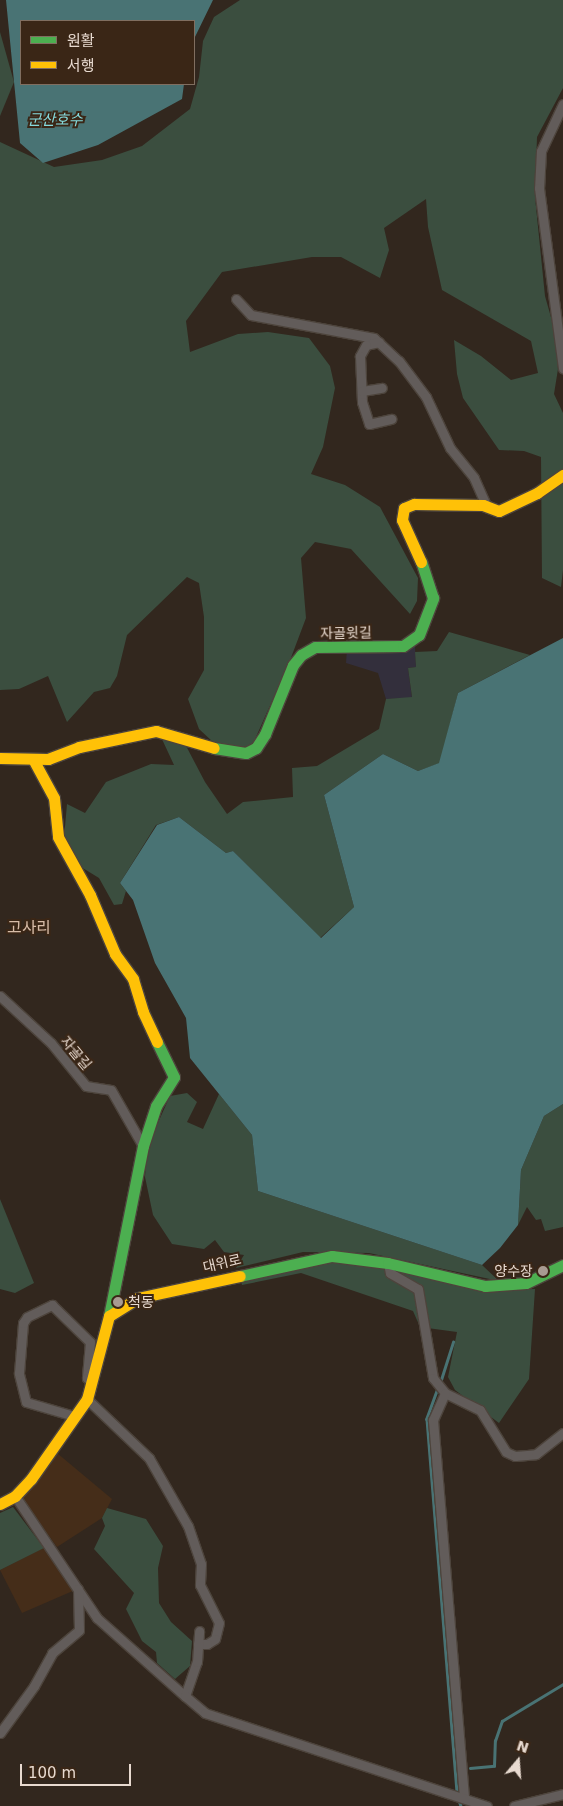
<!DOCTYPE html>
<html>
<head>
<meta charset="utf-8">
<style>
	body { margin:0 }
	#map { position:relative; width:563px; height:1806px; overflow:hidden; background:#32271e; font-family:"DejaVu Sans","Noto Sans KR",sans-serif }
	div>[style] { position:absolute }
	[style*='--x'] { left:calc(var(--x)*1px); top:calc(var(--y)*1px); width:calc(var(--w)*1px); rotate:calc(var(--a)*1deg) }
	.commercial>* { inset:0; background:#332f3c }
	.built>* { inset:0; background:#452d19 }
	.green>* { inset:0; background:#3b4e3f }
	.water>* { inset:0; background:#497374 }
	.stream>* { height:2.5px; margin:-1.25px; padding:0 1.25px; transform-origin:1.25px; border-radius:1.25px; background:#497374 }
	.roads { filter:drop-shadow(1px 0 #4d443c) drop-shadow(-1px 0 #4d443c) drop-shadow(0 1px #4d443c) drop-shadow(0 -1px #4d443c) }
	.street>* { height:9px; margin:-4.5px; padding:0 4.5px; transform-origin:4.5px; border-radius:4.5px; background:#625c5a }
	.fast>* { height:11px; margin:-5.5px; padding:0 5.5px; transform-origin:5.5px; border-radius:5.5px; background:#4caf50 }
	.slow>* { height:11px; margin:-5.5px; padding:0 5.5px; transform-origin:5.5px; border-radius:5.5px; background:#ffc107 }
	.dots>* { width:14px; height:14px; translate:-50% -50%; box-sizing:border-box; border:2px solid #3a2616; border-radius:50% }
	span { translate:-50% -50%; white-space:nowrap; text-align:center; line-height:1.15; -webkit-text-stroke:4px #3a2616; paint-order:stroke }
	.street-label { font-size:14px; color:#e8dad0 }
	.poi-label { font-size:14px; color:#e8dad0 }
	.right { translate:-100% -50%; text-align:right }
	.left { translate:0 -50%; text-align:left }
	.water-label { font-size:15px; color:#85d9dc; font-style:italic }
	.quarter-label { font-size:16px; color:#d7bca8 }
	.legend { position:absolute; left:20px; top:20px; width:175px; height:65px; box-sizing:border-box; background:#3a2616; border:1px solid #806e60; margin:0; padding:6px 9px; list-style:none; font-size:15px; color:#e8dad0 }
	.legend li { display:flex; align-items:center; gap:10px; height:25px }
	.legend b { width:25px; border:1px solid #806e60 }
	.north { position:absolute; left:493px; top:1736px; width:50px; height:50px; -webkit-text-stroke:4px #3a2616; paint-order:stroke; rotate:18deg; font-size:14px; font-weight:700; line-height:20px; text-align:center; color:#e8dad0 }
	.north::after { content:''; display:block; margin:auto; width:18px; height:22px; background:#e8dad0; clip-path:polygon(50% 0,100% 100%,50% 72%,0 100%) }
	.scale { position:absolute; left:20px; top:1764px; width:111px; height:22px; box-sizing:border-box; border:2px solid #e8dad0; border-top:0; padding-left:6px; font-size:15px; line-height:18px; white-space:nowrap; color:#e8dad0; -webkit-text-stroke:4px #3a2616; paint-order:stroke }
</style>
</head>
<body>
<div id="map">
	<div class="commercial">
		<i style="clip-path:polygon(415px 646px,416px 667px,408px 668px,412px 698px,386px 699px,378px 673px,346px 663px,347px 649px)"></i>
	</div>
	<div class="built">
		<i style="clip-path:polygon(57px 1453px,112px 1499px,102px 1518px,57px 1547px,21px 1498px)"></i>
		<i style="clip-path:polygon(47px 1546px,75px 1590px,22px 1613px,0 1570px)"></i>
	</div>
	<div class="green">
		<i style="clip-path:polygon(240px 0,563px 0,563px 88px,537px 137px,535px 197px,545px 296px,554px 328px,558px 369px,554px 394px,563px 413px,563px 570px,561px 587px,542px 578px,541px 457px,524px 451px,499px 450px,463px 398px,457px 374px,454px 340px,481px 356px,511px 380px,538px 373px,531px 341px,442px 290px,428px 227px,426px 199px,384px 228px,389px 250px,380px 278px,341px 257px,312px 257px,222px 272px,186px 321px,190px 352px,238px 334px,268px 332px,309px 338px,330px 366px,335px 388px,323px 447px,311px 474px,345px 485px,380px 507px,418px 578px,417px 601px,410px 614px,351px 549px,315px 542px,301px 558px,306px 618px,289px 663px,252px 746px,230px 747px,213px 742px,199px 729px,188px 699px,204px 670px,204px 617px,199px 583px,187px 577px,127px 635px,117px 676px,110px 688px,94px 692px,67px 722px,48px 676px,19px 689px,0 690px,0 142px,54px 167px,102px 160px,142px 146px,190px 109px,199px 77px,203px 41px,214px 17px)"></i>
		<i style="clip-path:polygon(0 32px,14px 82px,0 116px)"></i>
		<i style="clip-path:polygon(449px 632px,530px 655px,458px 693px,440px 763px,418px 771px,383px 754px,324px 795px,354px 907px,320px 938px,233px 851px,226px 853px,179px 817px,156px 825px,120px 883px,126px 891px,122px 904px,114px 905px,99px 878px,81px 867px,64px 838px,67px 804px,85px 813px,106px 782px,151px 764px,174px 765px,161px 737px,184px 742px,205px 782px,227px 814px,243px 802px,293px 797px,292px 768px,317px 766px,379px 729px,386px 699px,412px 697px,408px 668px,416px 667px,415px 652px,437px 651px)"></i>
		<i style="clip-path:polygon(187px 1093px,197px 1102px,187px 1122px,203px 1129px,219px 1094px,252px 1135px,258px 1191px,482px 1265px,499px 1281px,369px 1253px,303px 1252px,236px 1268px,244px 1255px,224px 1252px,215px 1240px,204px 1249px,172px 1244px,153px 1215px,145px 1177px,147px 1147px,170px 1096px)"></i>
		<i style="clip-path:polygon(563px 1104px,563px 1227px,545px 1231px,541px 1219px,536px 1220px,527px 1207px,518px 1225px,521px 1170px,544px 1116px)"></i>
		<i style="clip-path:polygon(0 1199px,34px 1283px,15px 1293px,0 1289px)"></i>
		<i style="clip-path:polygon(336px 1261px,411px 1274px,478px 1291px,535px 1289px,529px 1379px,499px 1423px,455px 1390px,448px 1377px,457px 1332px,420px 1327px,413px 1311px,301px 1273px,242px 1285px,240px 1278px)"></i>
		<i style="clip-path:polygon(13px 1507px,44px 1548px,0 1570px,0 1513px)"></i>
		<i style="clip-path:polygon(107px 1508px,146px 1519px,163px 1546px,158px 1568px,159px 1603px,171px 1622px,192px 1641px,190px 1666px,175px 1679px,157px 1663px,156px 1652px,142px 1641px,126px 1609px,134px 1593px,94px 1549px,105px 1526px,102px 1518px)"></i>
	</div>
	<div class="water">
		<i style="clip-path:polygon(6px 0,213px 0,194px 39px,194px 21px,21px 21px,21px 84px,184px 84px,182px 99px,98px 145px,43px 163px,20px 143px)"></i>
		<i style="clip-path:polygon(563px 638px,563px 1104px,544px 1116px,521px 1170px,518px 1225px,500px 1248px,482px 1265px,258px 1191px,252px 1135px,190px 1058px,186px 1018px,155px 963px,133px 900px,120px 883px,157px 825px,179px 817px,226px 853px,233px 851px,321px 938px,354px 907px,324px 795px,383px 754px,418px 771px,439px 763px,458px 693px)"></i>
	</div>
	<div class="stream">
		<i style="--x:440;--y:1383;--w:43;--a:-72.4"></i>
		<i style="--x:438;--y:1388;--w:33;--a:110"></i>
		<i style="--x:427;--y:1419;--w:376;--a:85.4"></i>
		<i style="--x:470;--y:1768;--w:24;--a:-5"></i>
		<i style="--x:494;--y:1766;--w:25;--a:-88"></i>
		<i style="--x:495;--y:1741;--w:21;--a:-71"></i>
		<i style="--x:502;--y:1721;--w:71;--a:-31.2"></i>
		<i style="--x:459;--y:1800;--w:6;--a:72"></i>
	</div>
	<div class="roads">
		<div class="street">
			<i style="--x:563;--y:104;--w:52;--a:115.1"></i>
			<i style="--x:541;--y:151;--w:37;--a:93"></i>
			<i style="--x:539;--y:188;--w:182;--a:82.4"></i>
			<i style="--x:236;--y:299;--w:22;--a:47"></i>
			<i style="--x:251;--y:315;--w:125;--a:10.6"></i>
			<i style="--x:374;--y:338;--w:34;--a:43"></i>
			<i style="--x:399;--y:361;--w:45;--a:53.1"></i>
			<i style="--x:426;--y:397;--w:56;--a:64.8"></i>
			<i style="--x:450;--y:448;--w:38;--a:51"></i>
			<i style="--x:474;--y:478;--w:32;--a:66"></i>
			<i style="--x:379;--y:342;--w:13;--a:167"></i>
			<i style="--x:366;--y:345;--w:13;--a:119"></i>
			<i style="--x:360;--y:356;--w:46;--a:87.5"></i>
			<i style="--x:362;--y:402;--w:23;--a:72"></i>
			<i style="--x:369;--y:424;--w:23;--a:-13"></i>
			<i style="--x:362;--y:391;--w:20;--a:-9"></i>
			<i style="--x:0;--y:996;--w:69;--a:42.7"></i>
			<i style="--x:51;--y:1043;--w:55;--a:50.9"></i>
			<i style="--x:86;--y:1086;--w:25;--a:9"></i>
			<i style="--x:111;--y:1090;--w:64;--a:60.3"></i>
			<i style="--x:388;--y:1263;--w:10;--a:79"></i>
			<i style="--x:390;--y:1273;--w:32;--a:30"></i>
			<i style="--x:418;--y:1289;--w:90;--a:80.4"></i>
			<i style="--x:433;--y:1378;--w:19;--a:51"></i>
			<i style="--x:445;--y:1393;--w:39;--a:26"></i>
			<i style="--x:480;--y:1410;--w:49;--a:58.2"></i>
			<i style="--x:506;--y:1452;--w:10;--a:24"></i>
			<i style="--x:515;--y:1456;--w:21;--a:-5"></i>
			<i style="--x:536;--y:1454;--w:34;--a:-38"></i>
			<i style="--x:445;--y:1393;--w:30;--a:114"></i>
			<i style="--x:433;--y:1420;--w:379;--a:85.3"></i>
			<i style="--x:87;--y:1399;--w:86;--a:43.6"></i>
			<i style="--x:149;--y:1458;--w:78;--a:60.2"></i>
			<i style="--x:188;--y:1526;--w:40;--a:71.1"></i>
			<i style="--x:201;--y:1564;--w:21;--a:93"></i>
			<i style="--x:200;--y:1585;--w:42;--a:63.4"></i>
			<i style="--x:219;--y:1623;--w:16;--a:104"></i>
			<i style="--x:215;--y:1639;--w:9;--a:148"></i>
			<i style="--x:207;--y:1644;--w:9;--a:180"></i>
			<i style="--x:74;--y:1416;--w:50;--a:-163.7"></i>
			<i style="--x:26;--y:1402;--w:30;--a:-104"></i>
			<i style="--x:19;--y:1373;--w:50;--a:-85.4"></i>
			<i style="--x:23;--y:1323;--w:7;--a:-56"></i>
			<i style="--x:27;--y:1317;--w:28;--a:-26"></i>
			<i style="--x:52;--y:1305;--w:53;--a:44.2"></i>
			<i style="--x:90;--y:1342;--w:36;--a:95"></i>
			<i style="--x:87;--y:1378;--w:6;--a:39"></i>
			<i style="--x:15;--y:1496;--w:147;--a:56.1"></i>
			<i style="--x:97;--y:1618;--w:118;--a:41.6"></i>
			<i style="--x:185;--y:1696;--w:36;--a:-71"></i>
			<i style="--x:197;--y:1662;--w:31;--a:-86"></i>
			<i style="--x:185;--y:1696;--w:26;--a:40"></i>
			<i style="--x:205;--y:1713;--w:297;--a:18.3"></i>
			<i style="--x:0;--y:1733;--w:58;--a:-54.1"></i>
			<i style="--x:34;--y:1686;--w:38;--a:-61"></i>
			<i style="--x:52;--y:1653;--w:35;--a:-40"></i>
			<i style="--x:79;--y:1630;--w:41;--a:-91.4"></i>
			<i style="--x:514;--y:1806;--w:50;--a:-13.8"></i>
		</div>
		<div class="fast">
			<i style="--x:214;--y:748;--w:32;--a:9"></i>
			<i style="--x:246;--y:753;--w:11;--a:-27"></i>
			<i style="--x:256;--y:748;--w:17;--a:-57"></i>
			<i style="--x:265;--y:734;--w:74;--a:-67.9"></i>
			<i style="--x:293;--y:665;--w:13;--a:-51"></i>
			<i style="--x:301;--y:655;--w:16;--a:-30"></i>
			<i style="--x:315;--y:647;--w:88;--a:-0.7"></i>
			<i style="--x:403;--y:646;--w:19;--a:-35"></i>
			<i style="--x:419;--y:635;--w:40;--a:-69"></i>
			<i style="--x:433;--y:598;--w:38;--a:-108"></i>
			<i style="--x:240;--y:1276;--w:94;--a:-12.3"></i>
			<i style="--x:332;--y:1256;--w:56;--a:7.1"></i>
			<i style="--x:388;--y:1263;--w:100;--a:13.3"></i>
			<i style="--x:485;--y:1286;--w:41;--a:-4.2"></i>
			<i style="--x:526;--y:1283;--w:41;--a:-25.9"></i>
			<i style="--x:109;--y:1316;--w:173;--a:-78.7"></i>
			<i style="--x:143;--y:1146;--w:42;--a:-72"></i>
			<i style="--x:156;--y:1106;--w:34;--a:-58"></i>
			<i style="--x:174;--y:1077;--w:39;--a:-116"></i>
		</div>
		<div class="slow">
			<i style="--x:421;--y:562;--w:46;--a:-114.3"></i>
			<i style="--x:402;--y:520;--w:12;--a:-81"></i>
			<i style="--x:404;--y:508;--w:11;--a:-22"></i>
			<i style="--x:414;--y:504;--w:69;--a:0.8"></i>
			<i style="--x:483;--y:505;--w:17;--a:21"></i>
			<i style="--x:499;--y:511;--w:42;--a:-25.3"></i>
			<i style="--x:537;--y:493;--w:32;--a:-35"></i>
			<i style="--x:0;--y:758;--w:48;--a:1.2"></i>
			<i style="--x:48;--y:759;--w:33;--a:-21"></i>
			<i style="--x:79;--y:747;--w:79;--a:-11.7"></i>
			<i style="--x:156;--y:731;--w:60;--a:16.3"></i>
			<i style="--x:34;--y:761;--w:42;--a:61.6"></i>
			<i style="--x:54;--y:798;--w:39;--a:84"></i>
			<i style="--x:58;--y:837;--w:66;--a:61.1"></i>
			<i style="--x:90;--y:895;--w:64;--a:67"></i>
			<i style="--x:115;--y:954;--w:31;--a:54"></i>
			<i style="--x:133;--y:979;--w:34;--a:73"></i>
			<i style="--x:143;--y:1012;--w:33;--a:65"></i>
			<i style="--x:0;--y:1504;--w:17;--a:-28"></i>
			<i style="--x:15;--y:1496;--w:23;--a:-47"></i>
			<i style="--x:31;--y:1479;--w:98;--a:-55"></i>
			<i style="--x:87;--y:1399;--w:86;--a:-75.2"></i>
			<i style="--x:109;--y:1316;--w:34;--a:-32"></i>
			<i style="--x:138;--y:1298;--w:104;--a:-12.2"></i>
		</div>
	</div>
	<div class="dots">
		<i style="left:543px;top:1271px;background:#a89b92"></i>
		<i style="left:118px;top:1302px;background:#a89b92"></i>
	</div>
	<div class="street-label">
		<span style="left:346px;top:633px;rotate:-1deg">자골윗길</span>
		<span style="left:76px;top:1053px;rotate:50deg">자골길</span>
		<span style="left:222px;top:1263px;rotate:-13deg">대위로</span>
	</div>
	<div class="poi-label">
		<span class="right" style="left:533px;top:1271px">양수장</span>
		<span class="left" style="left:128px;top:1302px">척동</span>
	</div>
	<div class="water-label">
		<span style="left:55px;top:121px">군산호수</span>
	</div>
	<div class="quarter-label">
		<span style="left:29px;top:928px">고사리</span>
	</div>
	<ul class="legend">
	<li><b style="height:6px;background:#4caf50"></b>원활</li>
	<li><b style="height:6px;background:#ffc107"></b>서행</li>
	</ul>
	<div class="north">N</div>
	<div class="scale">100 m</div>
</div>
</body>
</html>
